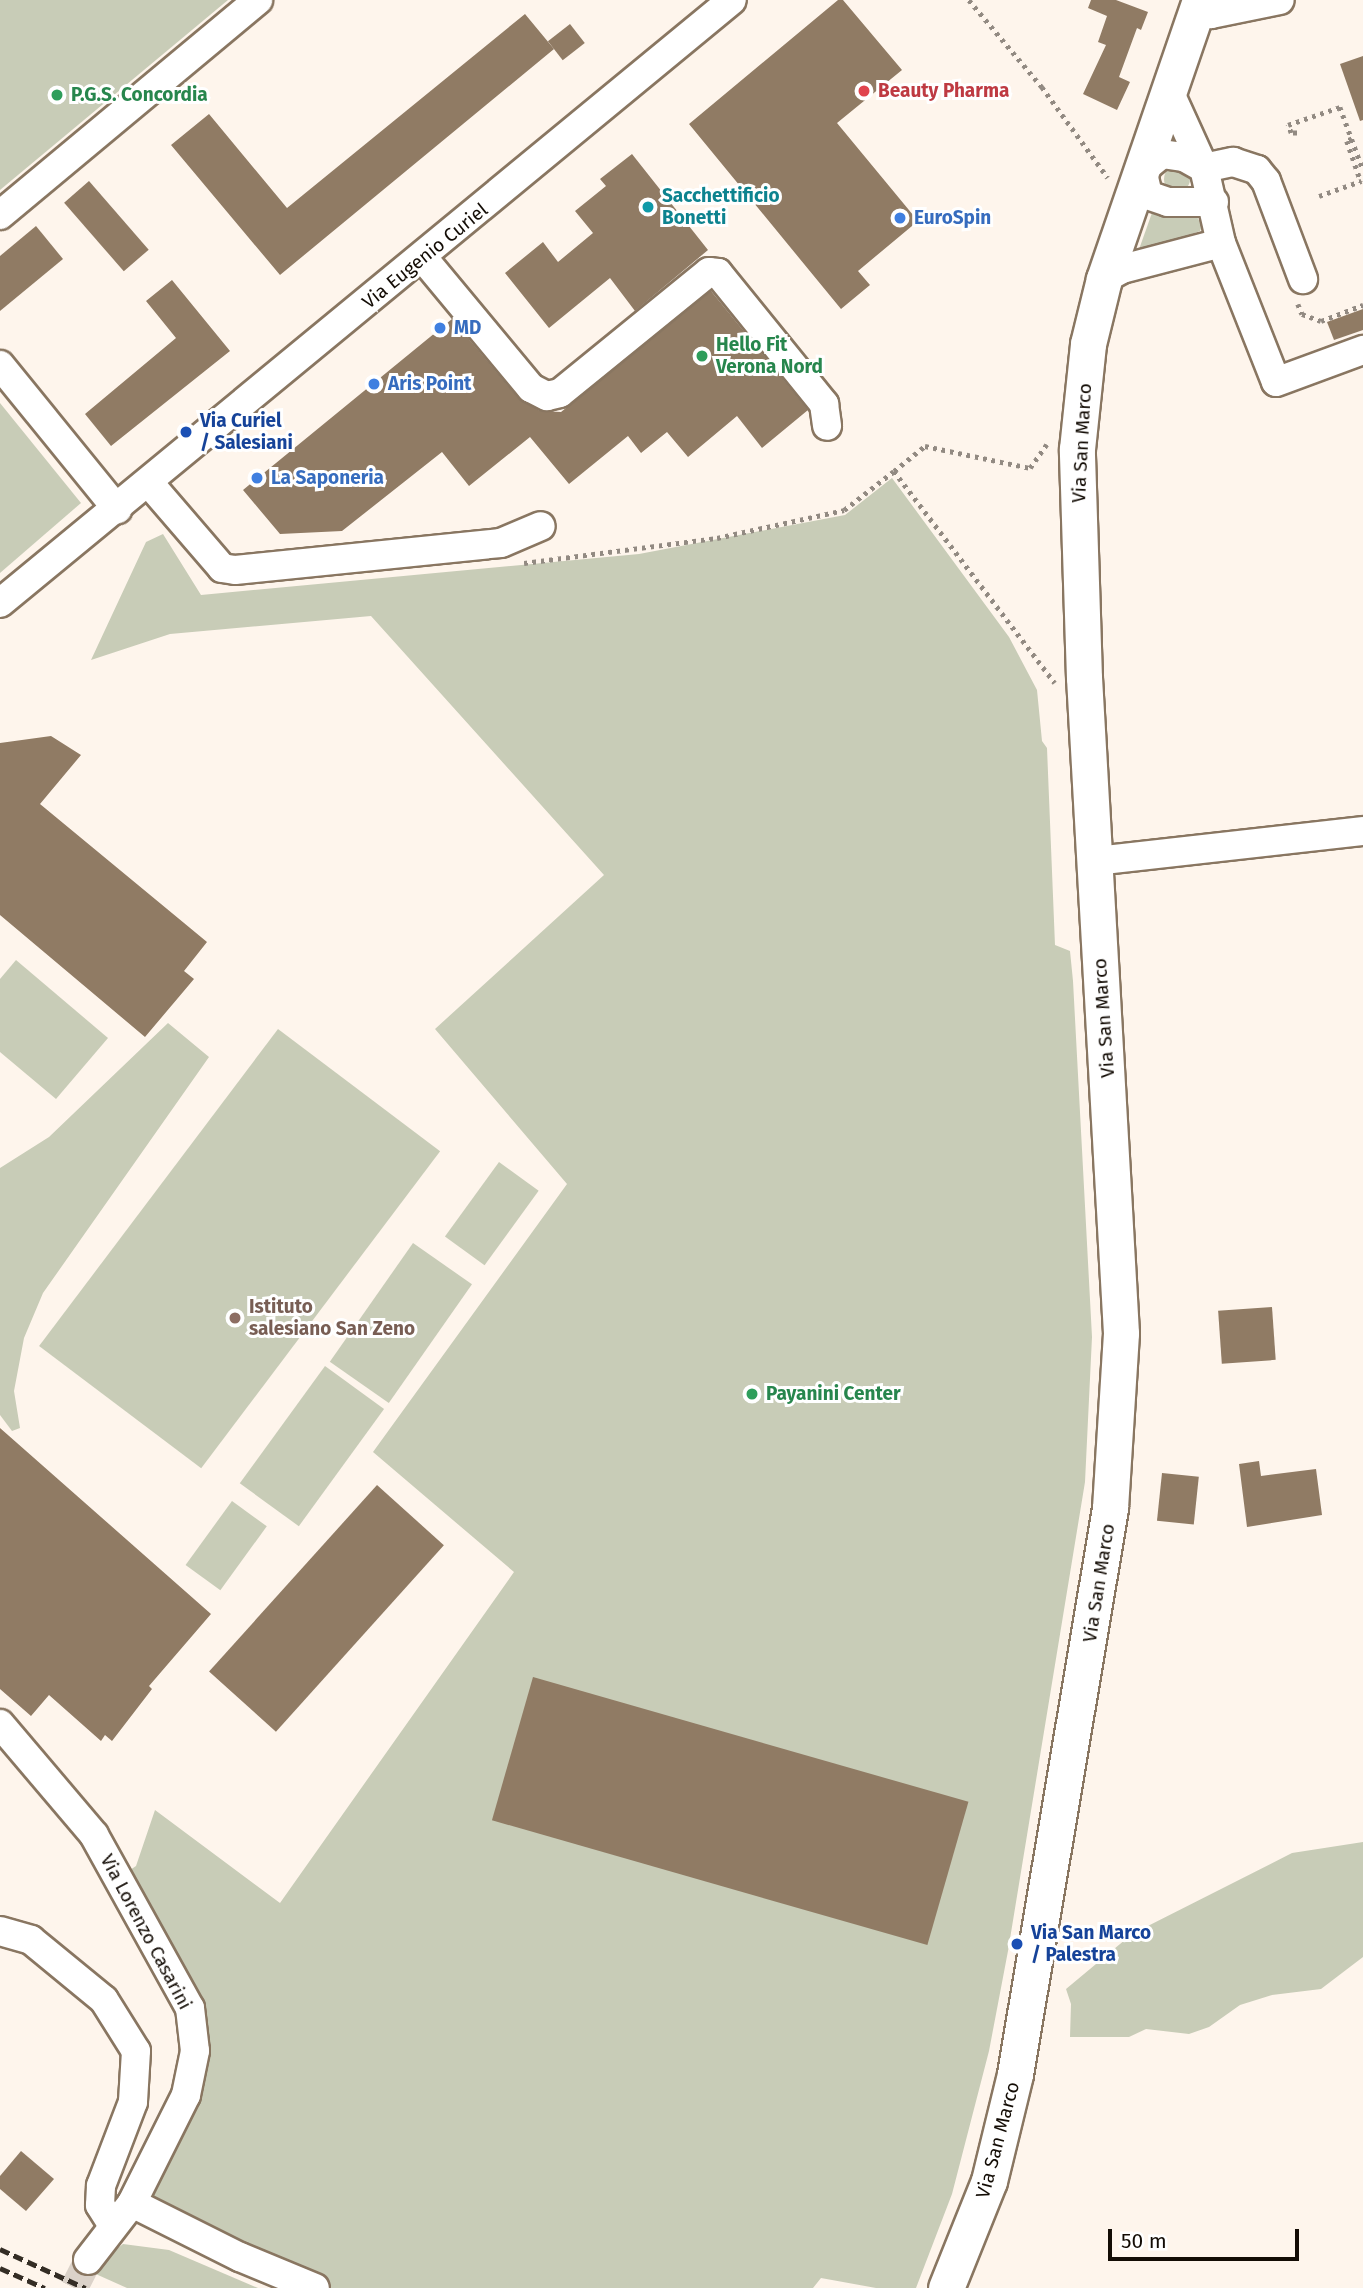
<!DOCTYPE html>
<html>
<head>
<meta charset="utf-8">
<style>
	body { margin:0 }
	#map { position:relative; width:1363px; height:2288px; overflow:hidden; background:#fef5ec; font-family:"Fira Sans",sans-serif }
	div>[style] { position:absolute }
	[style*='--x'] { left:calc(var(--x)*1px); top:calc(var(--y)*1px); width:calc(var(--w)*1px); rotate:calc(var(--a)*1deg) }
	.green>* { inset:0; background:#c8ccb7; transform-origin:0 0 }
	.round { border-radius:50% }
	.building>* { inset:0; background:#907b64; transform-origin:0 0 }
	.minor-tunnel>* { height:28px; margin-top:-14px; transform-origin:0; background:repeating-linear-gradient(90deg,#dbd2c9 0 28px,transparent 0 42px) }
	.path>* { height:4.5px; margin-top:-2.25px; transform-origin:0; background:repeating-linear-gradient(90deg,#928a82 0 3.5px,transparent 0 8.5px) }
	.roads { filter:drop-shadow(2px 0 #897661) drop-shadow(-2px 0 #897661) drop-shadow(0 2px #897661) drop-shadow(0 -2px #897661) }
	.minor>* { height:28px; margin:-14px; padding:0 14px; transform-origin:14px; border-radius:14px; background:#fff }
	.major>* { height:35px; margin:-17.5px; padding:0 17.5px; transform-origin:17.5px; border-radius:17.5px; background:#fff }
	.rail>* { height:5px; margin-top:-2.5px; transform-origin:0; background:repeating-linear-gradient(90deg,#342d25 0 10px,transparent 0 15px) }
	.dots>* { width:19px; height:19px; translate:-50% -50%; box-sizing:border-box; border:4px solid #fff; border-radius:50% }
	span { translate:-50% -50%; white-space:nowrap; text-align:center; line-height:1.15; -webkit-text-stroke:6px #fff; paint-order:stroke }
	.health-label { font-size:19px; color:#be3a42; font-weight:700 }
	.left { translate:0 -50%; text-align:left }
	.leisure-label { font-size:19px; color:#27864d; font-weight:700 }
	.culture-label { font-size:19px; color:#0d838f; font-weight:700 }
	.shop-label { font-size:19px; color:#366cbe; font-weight:700 }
	.street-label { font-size:19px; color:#130c05 }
	.transit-label { font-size:19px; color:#164399; font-weight:700 }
	.education-label { font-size:19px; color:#785e54; font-weight:700 }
	.scale { position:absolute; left:1108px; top:2229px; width:191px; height:32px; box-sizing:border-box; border:4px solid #130c05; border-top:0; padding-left:9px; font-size:21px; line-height:24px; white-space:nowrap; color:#130c05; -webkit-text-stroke:5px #fff; paint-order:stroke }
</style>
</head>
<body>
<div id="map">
	<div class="green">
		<i style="clip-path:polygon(0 0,228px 0,0 190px)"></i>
		<i class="round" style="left:1164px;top:166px;width:26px;height:26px"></i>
		<i style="clip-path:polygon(1153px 210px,1196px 215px,1202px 226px,1200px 231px,1137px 255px)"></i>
		<i style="clip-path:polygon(0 403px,81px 503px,0 573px)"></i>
		<i style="clip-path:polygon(892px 478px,1009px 637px,1037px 690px,1042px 741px,1047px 748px,1055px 945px,1070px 951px,1073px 981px,1092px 1337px,1085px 1482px,1008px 1951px,989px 2051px,952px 2194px,916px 2288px,876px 2288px,821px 2278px,813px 2288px,330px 2288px,145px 2200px,188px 2115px,208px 2030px,187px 1980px,127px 1872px,136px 1866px,155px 1810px,280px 1903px,514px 1572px,373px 1452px,567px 1184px,435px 1029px,604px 875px,371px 616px,170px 634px,91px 660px,146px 542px,163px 534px,201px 595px,639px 554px,845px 515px)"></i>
		<i style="clip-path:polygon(16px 960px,108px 1038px,56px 1099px,0 1052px,0 979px)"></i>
		<i style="clip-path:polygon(168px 1023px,209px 1057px,43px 1293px,24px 1338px,14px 1391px,20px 1428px,12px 1431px,0 1415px,0 1168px,49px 1137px)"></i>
		<i style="left:278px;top:1029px;width:203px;height:397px;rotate:37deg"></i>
		<i style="left:499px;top:1162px;width:49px;height:92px;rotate:36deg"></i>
		<i style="left:413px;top:1243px;width:72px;height:145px;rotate:35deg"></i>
		<i style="left:325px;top:1366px;width:73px;height:145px;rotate:36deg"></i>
		<i style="left:232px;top:1501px;width:43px;height:79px;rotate:36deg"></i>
		<i style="clip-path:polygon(1363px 1842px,1363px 1957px,1321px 1989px,1272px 1995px,1240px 2005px,1209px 2027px,1189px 2034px,1146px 2029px,1129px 2037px,1070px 2037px,1071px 2004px,1066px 1989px,1132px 1934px,1292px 1853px)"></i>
		<i style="clip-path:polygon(123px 2244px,169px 2250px,258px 2288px,127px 2288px,89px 2271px)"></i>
	</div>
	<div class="building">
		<i style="clip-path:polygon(838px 0,843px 0,902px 70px,837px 123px,918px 221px,858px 271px,870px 285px,841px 309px,689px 124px)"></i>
		<i style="clip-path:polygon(1091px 0,1116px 0,1148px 12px,1141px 30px,1137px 28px,1119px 77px,1130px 82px,1117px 110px,1083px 94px,1106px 45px,1098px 42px,1107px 16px,1088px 8px)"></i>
		<i style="clip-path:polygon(525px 14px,554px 49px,280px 275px,171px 145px,209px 114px,287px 208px)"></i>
		<i style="left:570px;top:24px;width:24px;height:28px;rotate:52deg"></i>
		<i style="clip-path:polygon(1363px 56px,1363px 120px,1360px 121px,1340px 64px)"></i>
		<i style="clip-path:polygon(632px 154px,708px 250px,635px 311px,610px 278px,549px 328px,505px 273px,543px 242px,558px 262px,593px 233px,575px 211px,606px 186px,600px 179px)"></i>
		<i style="left:89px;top:181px;width:91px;height:33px;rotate:49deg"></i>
		<i style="clip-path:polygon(36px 226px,63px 259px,0 311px,0 256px)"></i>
		<i style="clip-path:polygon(172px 280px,230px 351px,111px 446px,85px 414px,176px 338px,146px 301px)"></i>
		<i style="clip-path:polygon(711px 291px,808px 410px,762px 448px,737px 416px,688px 457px,667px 432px,641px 453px,628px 436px,569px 484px,530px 437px,469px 486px,442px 452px,342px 531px,280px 534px,243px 490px,452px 319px,519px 399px,540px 411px,561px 412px)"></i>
		<i style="clip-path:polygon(1363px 309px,1363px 330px,1334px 340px,1327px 322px)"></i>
		<i style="clip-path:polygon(51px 736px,81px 755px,40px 804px,207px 942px,184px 971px,194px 979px,145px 1037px,0 915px,0 743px)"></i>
		<i style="left:1272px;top:1307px;width:53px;height:54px;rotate:86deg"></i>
		<i style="clip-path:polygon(0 1428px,211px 1614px,149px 1686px,152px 1689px,112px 1741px,105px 1735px,101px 1741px,49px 1695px,31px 1716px,0 1689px)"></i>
		<i style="clip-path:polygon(1259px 1461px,1261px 1476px,1316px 1469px,1322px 1515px,1247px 1527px,1239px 1464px)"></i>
		<i style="left:1162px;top:1473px;width:37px;height:48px;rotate:6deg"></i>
		<i style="left:377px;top:1485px;width:90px;height:251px;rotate:42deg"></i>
		<i style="left:533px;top:1677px;width:453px;height:149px;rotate:16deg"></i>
		<i style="clip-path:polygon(21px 2151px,54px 2179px,26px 2211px,0 2189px,0 2176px)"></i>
	</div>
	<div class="minor-tunnel">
		<i style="--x:74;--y:2288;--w:31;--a:-63"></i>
	</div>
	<div class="path">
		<i style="--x:969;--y:0;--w:114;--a:50"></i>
		<i style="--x:1042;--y:87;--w:112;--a:54"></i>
		<i style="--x:1297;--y:133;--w:6;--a:180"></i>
		<i style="--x:1291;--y:133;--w:9;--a:-111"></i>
		<i style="--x:1288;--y:125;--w:55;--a:-19.1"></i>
		<i style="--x:1340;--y:107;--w:67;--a:69.9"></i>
		<i style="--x:1352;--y:139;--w:5;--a:158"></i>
		<i style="--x:1347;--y:141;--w:43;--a:71.1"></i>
		<i style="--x:1319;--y:196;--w:45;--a:-19.7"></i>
		<i style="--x:1298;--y:304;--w:11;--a:68"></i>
		<i style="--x:1302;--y:314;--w:20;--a:20"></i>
		<i style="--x:1321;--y:321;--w:45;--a:-20.9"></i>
		<i style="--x:894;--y:471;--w:40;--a:-39"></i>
		<i style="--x:925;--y:446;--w:107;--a:11.8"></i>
		<i style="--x:1030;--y:468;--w:29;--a:-55"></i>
		<i style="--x:524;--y:563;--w:195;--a:-7.4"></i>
		<i style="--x:717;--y:538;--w:130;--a:-12.4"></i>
		<i style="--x:844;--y:510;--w:63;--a:-38"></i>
		<i style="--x:894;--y:471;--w:266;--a:52.8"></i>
	</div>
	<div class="roads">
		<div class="minor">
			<i style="--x:1197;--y:9;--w:15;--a:20"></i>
			<i style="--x:1211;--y:14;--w:70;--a:-11.5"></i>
			<i style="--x:1169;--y:91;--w:85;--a:65.6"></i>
			<i style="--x:1204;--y:168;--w:77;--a:77.2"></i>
			<i style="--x:1221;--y:243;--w:149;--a:68.4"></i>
			<i style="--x:1276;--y:382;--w:93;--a:-20.2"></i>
			<i style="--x:1214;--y:202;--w:46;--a:180"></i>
			<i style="--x:1168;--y:202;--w:21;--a:-161"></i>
			<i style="--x:1148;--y:195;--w:26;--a:-103"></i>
			<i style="--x:1142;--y:170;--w:26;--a:-39"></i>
			<i style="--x:1162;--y:154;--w:22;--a:8"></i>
			<i style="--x:1184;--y:157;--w:23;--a:29"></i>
			<i style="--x:1204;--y:168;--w:30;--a:-12"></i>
			<i style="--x:1233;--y:162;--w:25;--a:18"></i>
			<i style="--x:1257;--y:170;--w:14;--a:51"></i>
			<i style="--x:1266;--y:181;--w:105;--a:69.3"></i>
			<i style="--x:0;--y:215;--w:336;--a:-39.8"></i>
			<i style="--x:423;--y:258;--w:169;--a:50.3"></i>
			<i style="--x:531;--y:388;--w:18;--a:27"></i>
			<i style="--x:547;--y:396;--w:13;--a:-13"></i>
			<i style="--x:560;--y:393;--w:192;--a:-39.1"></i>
			<i style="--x:709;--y:272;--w:9;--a:6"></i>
			<i style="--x:718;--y:273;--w:169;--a:51"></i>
			<i style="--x:824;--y:404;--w:22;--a:82"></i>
			<i style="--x:1104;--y:279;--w:21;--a:-29"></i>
			<i style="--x:1122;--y:269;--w:102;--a:-14.7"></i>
			<i style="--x:0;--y:365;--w:186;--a:50.9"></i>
			<i style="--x:149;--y:483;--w:112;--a:49.3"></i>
			<i style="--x:222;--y:568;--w:13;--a:9"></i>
			<i style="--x:235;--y:570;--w:267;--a:-5.8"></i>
			<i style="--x:501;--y:543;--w:43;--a:-23"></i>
			<i style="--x:0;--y:603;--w:948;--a:-39.48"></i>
			<i style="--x:1095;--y:861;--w:270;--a:-6.4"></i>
			<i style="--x:0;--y:1724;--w:145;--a:49.7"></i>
			<i style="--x:94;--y:1835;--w:198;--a:61"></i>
			<i style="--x:190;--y:2008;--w:43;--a:83.4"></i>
			<i style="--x:195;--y:2051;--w:45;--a:101.6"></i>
			<i style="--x:186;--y:2095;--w:121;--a:116.6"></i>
			<i style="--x:132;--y:2203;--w:72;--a:127.7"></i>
			<i style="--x:0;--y:1931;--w:32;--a:16"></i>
			<i style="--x:31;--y:1940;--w:94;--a:39.4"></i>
			<i style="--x:104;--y:2000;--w:60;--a:57.9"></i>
			<i style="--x:136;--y:2051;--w:51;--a:93.4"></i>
			<i style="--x:133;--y:2102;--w:90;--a:110.9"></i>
			<i style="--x:101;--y:2186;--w:19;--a:93"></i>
			<i style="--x:100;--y:2205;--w:25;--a:58"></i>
			<i style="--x:132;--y:2203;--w:121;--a:26.6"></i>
			<i style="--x:240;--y:2257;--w:81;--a:22.5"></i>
		</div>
		<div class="major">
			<i style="--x:946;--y:2288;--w:115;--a:-68.1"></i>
			<i style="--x:989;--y:2181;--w:110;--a:-76.3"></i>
			<i style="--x:1015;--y:2074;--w:574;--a:-80.47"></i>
			<i style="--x:1110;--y:1508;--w:175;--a:-86.4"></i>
			<i style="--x:1121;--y:1333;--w:656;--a:-93.23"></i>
			<i style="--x:1084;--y:678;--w:229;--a:-91.8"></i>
			<i style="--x:1077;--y:449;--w:106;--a:-84"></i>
			<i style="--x:1088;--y:344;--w:67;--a:-76.2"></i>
			<i style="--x:1104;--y:279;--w:295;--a:-71"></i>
		</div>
	</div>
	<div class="rail">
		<i style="--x:0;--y:2249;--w:94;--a:24.6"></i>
		<i style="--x:0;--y:2268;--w:49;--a:24"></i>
	</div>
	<div class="dots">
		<i style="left:864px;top:91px;background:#e0444e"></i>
		<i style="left:57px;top:95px;background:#2e9e5b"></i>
		<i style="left:648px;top:207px;background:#0f9aa8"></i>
		<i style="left:900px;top:218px;background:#3f7fe0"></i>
		<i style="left:440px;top:328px;background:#3f7fe0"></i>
		<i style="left:702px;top:356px;background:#2e9e5b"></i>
		<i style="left:374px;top:384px;background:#3f7fe0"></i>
		<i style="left:186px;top:432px;background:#1a4fb4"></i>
		<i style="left:257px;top:478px;background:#3f7fe0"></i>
		<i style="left:235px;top:1318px;background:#8d6e63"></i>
		<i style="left:752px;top:1394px;background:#2e9e5b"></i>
		<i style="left:1017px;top:1944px;background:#1a4fb4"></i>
	</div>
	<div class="health-label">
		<span class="left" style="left:878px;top:91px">Beauty Pharma</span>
	</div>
	<div class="leisure-label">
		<span class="left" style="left:71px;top:95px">P.G.S. Concordia</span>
		<span class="left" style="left:716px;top:356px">Hello Fit<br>Verona Nord</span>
		<span class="left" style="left:766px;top:1394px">Payanini Center</span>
	</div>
	<div class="culture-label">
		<span class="left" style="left:662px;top:207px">Sacchettificio<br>Bonetti</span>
	</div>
	<div class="shop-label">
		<span class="left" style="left:914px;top:218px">EuroSpin</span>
		<span class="left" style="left:454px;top:328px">MD</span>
		<span class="left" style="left:388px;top:384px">Aris Point</span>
		<span class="left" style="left:271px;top:478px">La Saponeria</span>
	</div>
	<div class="street-label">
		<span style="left:425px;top:256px;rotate:-39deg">Via Eugenio Curiel</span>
		<span style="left:1082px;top:443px;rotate:-87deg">Via San Marco</span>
		<span style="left:1104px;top:1018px;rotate:-94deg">Via San Marco</span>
		<span style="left:1099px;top:1583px;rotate:-81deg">Via San Marco</span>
		<span style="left:146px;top:1932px;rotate:62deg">Via Lorenzo Casarini</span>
		<span style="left:998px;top:2140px;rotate:-75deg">Via San Marco</span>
	</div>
	<div class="transit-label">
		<span class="left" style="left:200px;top:432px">Via Curiel<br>/ Salesiani</span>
		<span class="left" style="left:1031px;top:1944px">Via San Marco<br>/ Palestra</span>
	</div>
	<div class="education-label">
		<span class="left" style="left:249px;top:1318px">Istituto<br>salesiano San Zeno</span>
	</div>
	<div class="scale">50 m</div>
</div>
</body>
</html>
